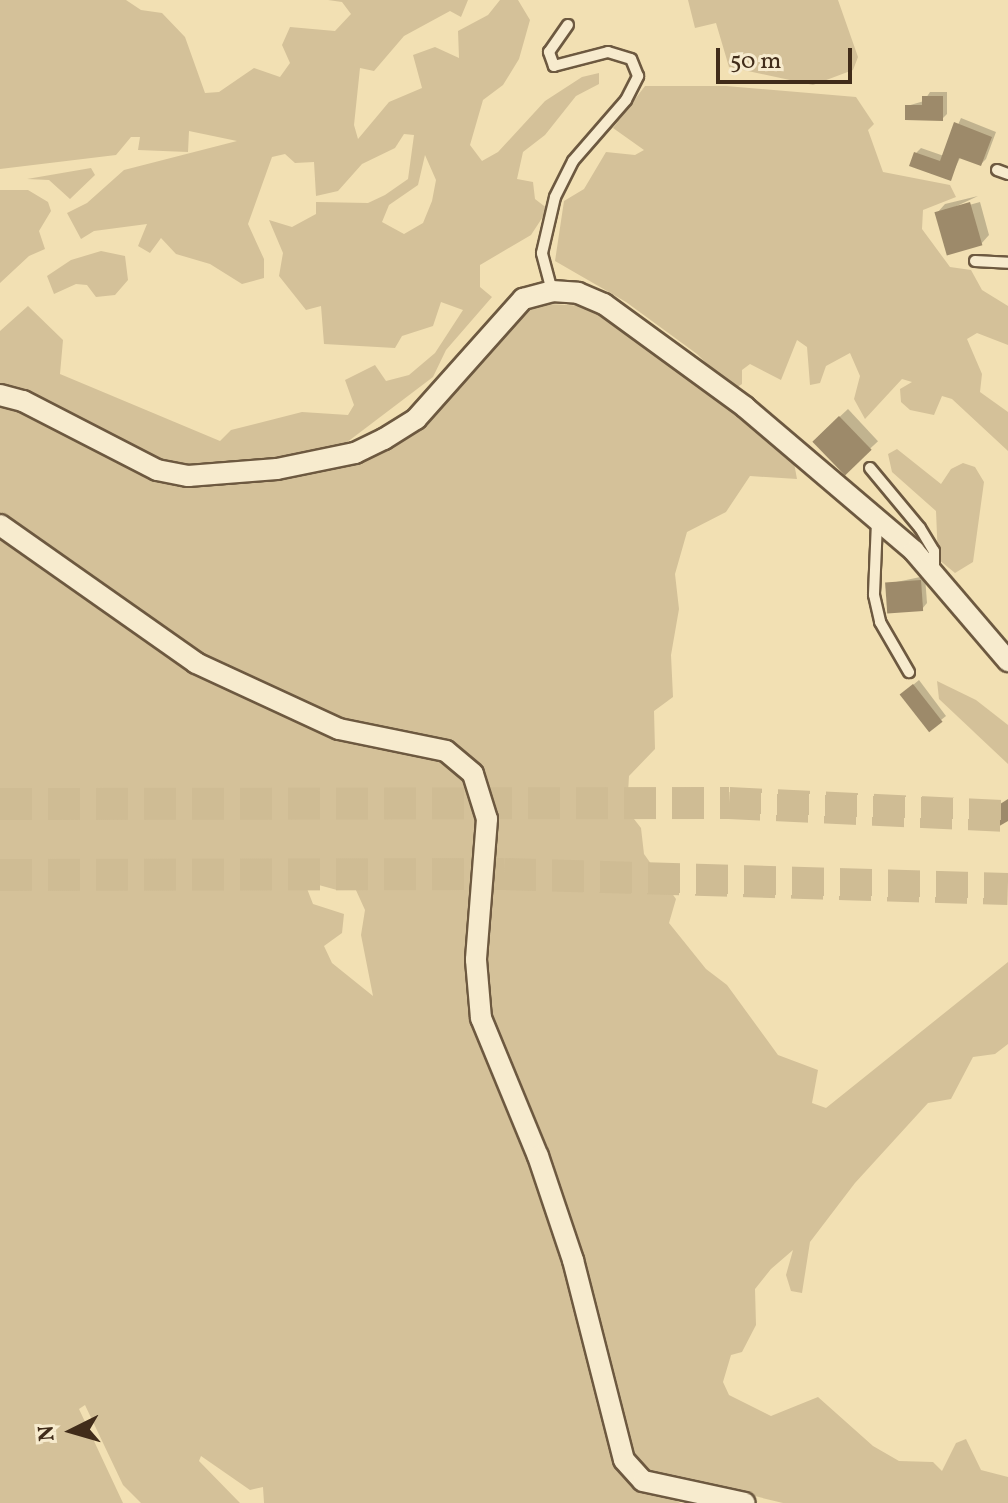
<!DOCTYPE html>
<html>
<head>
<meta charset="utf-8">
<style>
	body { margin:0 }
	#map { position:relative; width:1008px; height:1503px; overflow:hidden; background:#f2e0b3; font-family:Vollkorn,serif }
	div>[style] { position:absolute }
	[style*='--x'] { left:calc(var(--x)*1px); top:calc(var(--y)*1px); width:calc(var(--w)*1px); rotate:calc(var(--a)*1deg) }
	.green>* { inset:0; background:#d4c199 }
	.shadow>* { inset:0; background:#0003; transform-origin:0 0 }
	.building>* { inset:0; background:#9d8a6a; transform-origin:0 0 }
	.trunk-tunnel>* { height:32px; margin-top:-16px; transform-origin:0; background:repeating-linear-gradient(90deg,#cfbc94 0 32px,transparent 0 48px) }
	.roads { filter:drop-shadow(2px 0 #6d5940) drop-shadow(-2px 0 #6d5940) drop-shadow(0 2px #6d5940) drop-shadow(0 -2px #6d5940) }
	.service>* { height:10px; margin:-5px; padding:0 5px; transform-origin:5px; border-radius:5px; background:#f7ebce }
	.minor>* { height:20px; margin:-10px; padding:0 10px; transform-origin:10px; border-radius:10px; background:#f7ebce }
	span { translate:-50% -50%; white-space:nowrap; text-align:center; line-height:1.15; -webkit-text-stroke:8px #f7ebce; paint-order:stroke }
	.north { position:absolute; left:32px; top:1391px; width:80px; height:80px; -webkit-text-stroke:6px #f7ebce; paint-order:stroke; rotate:265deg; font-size:22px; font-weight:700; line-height:32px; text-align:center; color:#412c1a }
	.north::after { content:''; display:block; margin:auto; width:28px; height:36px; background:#412c1a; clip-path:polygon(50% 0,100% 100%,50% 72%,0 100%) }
	.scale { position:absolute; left:716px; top:48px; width:136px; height:36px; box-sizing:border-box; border:4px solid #412c1a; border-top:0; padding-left:10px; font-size:24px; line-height:28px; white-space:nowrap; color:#412c1a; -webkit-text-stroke:6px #f7ebce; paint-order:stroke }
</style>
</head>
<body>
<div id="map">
	<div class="green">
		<i style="clip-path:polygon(evenodd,0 0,126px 0,141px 10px,162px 13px,185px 37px,205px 93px,219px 92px,254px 68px,280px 77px,290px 63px,282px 45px,290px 27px,335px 31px,351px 14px,342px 2px,328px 0,468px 0,461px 17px,450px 11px,404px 36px,374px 71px,360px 68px,354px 125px,358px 139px,389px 102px,422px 88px,413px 55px,435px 47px,459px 58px,458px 31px,488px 15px,500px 0,518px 0,530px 20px,519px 59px,503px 85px,483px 100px,470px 145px,482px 161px,498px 152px,545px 101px,582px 77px,599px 73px,599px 84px,576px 96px,545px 135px,523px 152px,517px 179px,533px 182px,535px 199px,548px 209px,531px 235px,480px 265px,480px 287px,492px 297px,446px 350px,433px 377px,342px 446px,382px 446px,523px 312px,548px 304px,587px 306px,621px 323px,720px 397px,794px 463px,797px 479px,750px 476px,726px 512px,687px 532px,675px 574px,679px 609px,671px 655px,673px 697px,654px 711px,655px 749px,629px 776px,627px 810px,641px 828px,644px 854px,676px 899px,669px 923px,706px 969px,727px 985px,778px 1055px,818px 1070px,812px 1103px,826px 1108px,1008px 962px,1008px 1044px,995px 1054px,973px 1057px,951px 1099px,928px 1103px,855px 1183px,810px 1242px,802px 1293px,791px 1291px,786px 1275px,793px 1250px,771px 1269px,755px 1289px,756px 1325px,742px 1352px,731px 1355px,723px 1382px,729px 1395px,771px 1416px,818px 1397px,873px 1446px,899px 1461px,933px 1462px,942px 1471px,956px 1443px,966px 1439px,981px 1470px,1008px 1477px,1008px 1503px,783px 1503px,701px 1483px,671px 1497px,680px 1503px,264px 1503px,263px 1487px,250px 1490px,201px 1456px,199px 1461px,240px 1503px,141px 1503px,123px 1485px,85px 1405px,79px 1409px,123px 1503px,0 1503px,0 331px,28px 306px,63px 340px,60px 374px,220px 441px,231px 430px,302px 412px,348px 415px,354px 405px,345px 380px,375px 365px,386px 381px,409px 375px,435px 353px,463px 310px,441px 302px,433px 326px,402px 336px,395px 348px,324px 344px,321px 306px,306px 310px,279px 276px,283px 253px,269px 220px,292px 227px,316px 214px,316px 202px,368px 203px,385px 195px,408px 179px,414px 135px,404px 134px,395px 148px,362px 164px,338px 191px,316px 196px,314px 162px,295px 163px,285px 154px,272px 157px,248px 224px,264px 259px,264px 278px,242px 284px,210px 264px,176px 254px,161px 238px,150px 253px,138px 246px,147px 224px,94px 231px,81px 239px,67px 213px,87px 203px,124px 170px,237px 141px,189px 131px,188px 152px,138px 150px,140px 137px,131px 137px,116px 155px,0 169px,0 0,425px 155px,436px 180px,432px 201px,423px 223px,404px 234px,382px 222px,389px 205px,418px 185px,425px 155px,0 0,304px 881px,337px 890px,355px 888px,365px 910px,361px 935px,373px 996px,332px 963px,324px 946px,342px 933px,344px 914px,313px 904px,304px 881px)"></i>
		<i style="clip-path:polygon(688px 0,838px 0,858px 57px,853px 70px,813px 85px,729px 67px,716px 23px,695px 28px)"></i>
		<i style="clip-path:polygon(645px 86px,726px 86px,856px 97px,874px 124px,868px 130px,883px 172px,950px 185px,956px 197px,923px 210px,922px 229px,950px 267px,971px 270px,982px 290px,1008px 306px,1008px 345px,977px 333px,967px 339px,982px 374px,980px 392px,1008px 412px,1008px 451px,952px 399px,942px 396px,934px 415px,910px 410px,901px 402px,900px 389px,912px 382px,902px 379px,865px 419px,854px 399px,860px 376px,850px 353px,826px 366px,820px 383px,810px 385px,807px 347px,797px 340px,781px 380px,750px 364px,742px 370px,742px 384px,733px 390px,697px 354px,626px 302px,555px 261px,564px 201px,584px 189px,606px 152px,635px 155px,644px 150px,613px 128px)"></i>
		<i style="clip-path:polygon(91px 168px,95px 175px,70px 199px,49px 180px,27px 179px)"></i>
		<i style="clip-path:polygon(0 190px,28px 190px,48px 202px,51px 211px,39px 231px,45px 249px,29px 256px,0 283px)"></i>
		<i style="clip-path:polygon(101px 251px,125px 256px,128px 280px,115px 295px,96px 297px,87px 285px,76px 284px,54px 294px,47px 276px,71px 260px)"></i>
		<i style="clip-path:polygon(897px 449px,941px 484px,951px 469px,963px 463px,975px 467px,984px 482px,973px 562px,955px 573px,938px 559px,936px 511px,892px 472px,888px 454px)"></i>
		<i style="clip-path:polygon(937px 681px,976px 700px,1008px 725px,1008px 764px,939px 699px)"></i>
	</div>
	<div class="shadow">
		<i style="clip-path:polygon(930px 92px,947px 92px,947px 114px,942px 119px,907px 106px,924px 101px)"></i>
		<i style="clip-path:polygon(961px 118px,996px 132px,986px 159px,981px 164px,961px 156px,950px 178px,916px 153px,921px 148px,944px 156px)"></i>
		<i style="clip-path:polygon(978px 196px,944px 212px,980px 202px,989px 235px,981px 244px,937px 213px,945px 204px)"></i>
		<i style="left:848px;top:409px;width:44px;height:47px;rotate:47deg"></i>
		<i style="clip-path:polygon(925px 576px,927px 603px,922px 609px,887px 584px)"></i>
		<i style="clip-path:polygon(919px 680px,946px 716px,941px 720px,907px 690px)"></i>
	</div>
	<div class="building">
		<i style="clip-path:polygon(922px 96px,943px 96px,943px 121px,905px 120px,905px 105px,922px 105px)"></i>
		<i style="clip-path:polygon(954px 122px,992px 137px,981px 166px,959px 158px,951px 181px,909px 166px,914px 152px,940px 161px)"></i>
		<i style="left:970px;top:202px;width:45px;height:37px;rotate:74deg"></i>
		<i style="left:839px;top:416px;width:47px;height:37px;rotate:46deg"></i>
		<i style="left:921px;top:580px;width:31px;height:36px;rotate:86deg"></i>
		<i style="left:913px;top:684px;width:48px;height:17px;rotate:52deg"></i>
		<i style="clip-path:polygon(1008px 799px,1008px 821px,996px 828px,986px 813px)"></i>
	</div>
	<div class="trunk-tunnel">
		<i style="--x:0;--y:804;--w:729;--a:-0.08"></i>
		<i style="--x:729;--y:803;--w:279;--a:2.7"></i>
		<i style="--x:0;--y:875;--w:504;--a:-0.11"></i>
		<i style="--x:504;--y:874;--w:504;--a:1.7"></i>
	</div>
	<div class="roads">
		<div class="service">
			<i style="--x:997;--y:170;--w:12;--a:20"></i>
			<i style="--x:975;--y:261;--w:33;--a:3"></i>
			<i style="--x:552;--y:291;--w:39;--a:-105"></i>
			<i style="--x:542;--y:253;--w:57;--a:-76.9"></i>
			<i style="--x:555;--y:197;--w:40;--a:-63.4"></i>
			<i style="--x:573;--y:161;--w:81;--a:-49"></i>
			<i style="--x:626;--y:100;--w:27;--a:-63"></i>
			<i style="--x:638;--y:76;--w:18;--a:-112"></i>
			<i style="--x:631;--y:59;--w:24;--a:-163"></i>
			<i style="--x:608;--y:52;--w:56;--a:165.5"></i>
			<i style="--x:554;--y:66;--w:15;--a:-110"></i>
			<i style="--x:549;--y:52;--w:33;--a:-55"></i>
			<i style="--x:870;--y:468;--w:78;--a:50.2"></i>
			<i style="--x:920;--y:528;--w:27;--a:59"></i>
			<i style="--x:934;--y:551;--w:22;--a:90"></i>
			<i style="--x:877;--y:522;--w:73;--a:92.4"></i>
			<i style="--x:874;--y:595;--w:28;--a:77"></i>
			<i style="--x:880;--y:622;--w:58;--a:59.9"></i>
		</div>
		<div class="minor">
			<i style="--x:0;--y:395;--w:24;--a:15"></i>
			<i style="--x:23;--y:401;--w:151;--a:27.2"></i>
			<i style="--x:157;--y:470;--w:32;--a:11"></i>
			<i style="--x:188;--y:476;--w:89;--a:-4.5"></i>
			<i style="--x:277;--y:469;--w:80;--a:-11.6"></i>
			<i style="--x:355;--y:453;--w:32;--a:-26"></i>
			<i style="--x:384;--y:439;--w:38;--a:-32"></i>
			<i style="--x:416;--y:419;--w:161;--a:-48.3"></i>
			<i style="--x:523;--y:299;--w:30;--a:-15"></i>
			<i style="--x:552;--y:291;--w:26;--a:4"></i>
			<i style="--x:578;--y:293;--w:28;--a:23"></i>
			<i style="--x:604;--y:304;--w:175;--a:36.1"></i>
			<i style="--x:745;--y:407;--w:222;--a:40.4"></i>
			<i style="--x:914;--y:551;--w:145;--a:49.5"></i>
			<i style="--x:0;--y:525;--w:240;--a:35.1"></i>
			<i style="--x:196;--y:663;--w:157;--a:24.8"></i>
			<i style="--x:339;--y:729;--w:109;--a:11.6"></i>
			<i style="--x:446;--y:751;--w:35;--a:40"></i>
			<i style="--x:473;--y:774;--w:47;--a:72.7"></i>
			<i style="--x:487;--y:819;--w:141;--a:94.5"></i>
			<i style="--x:476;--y:960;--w:58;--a:85.1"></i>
			<i style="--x:481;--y:1018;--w:149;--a:67.6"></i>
			<i style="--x:538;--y:1156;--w:110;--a:71.4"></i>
			<i style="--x:573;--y:1260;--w:206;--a:75.7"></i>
			<i style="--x:624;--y:1460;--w:28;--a:48"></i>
			<i style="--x:643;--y:1481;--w:104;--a:12.2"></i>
		</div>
	</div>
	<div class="north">N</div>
	<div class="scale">50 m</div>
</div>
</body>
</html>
